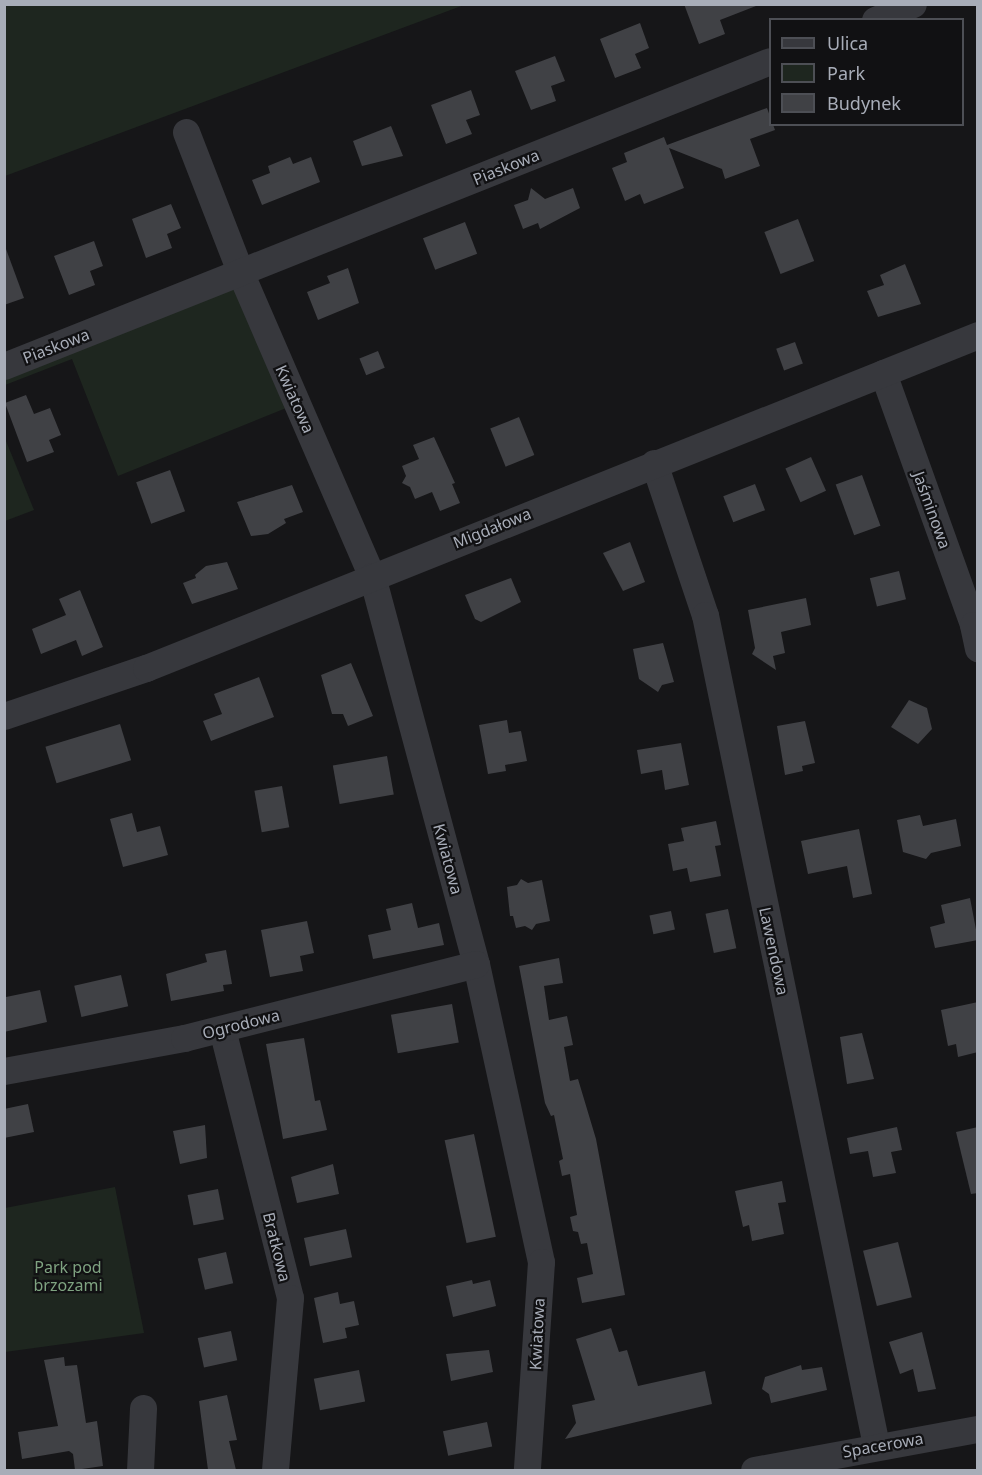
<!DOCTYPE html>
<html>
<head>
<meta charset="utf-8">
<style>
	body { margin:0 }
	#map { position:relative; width:982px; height:1475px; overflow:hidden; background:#161618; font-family:"Noto Sans",sans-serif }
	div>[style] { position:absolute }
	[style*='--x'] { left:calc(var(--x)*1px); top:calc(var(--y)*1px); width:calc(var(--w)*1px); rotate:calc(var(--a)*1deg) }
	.green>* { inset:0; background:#1e261f }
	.building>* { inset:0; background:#404145; transform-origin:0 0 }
	.minor>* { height:27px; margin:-13.5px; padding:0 13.5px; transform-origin:13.5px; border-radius:13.5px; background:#37383d }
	span { translate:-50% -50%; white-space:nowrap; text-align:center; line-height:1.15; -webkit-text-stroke:4.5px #111113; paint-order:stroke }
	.street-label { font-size:16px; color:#a8adb8 }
	.park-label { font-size:16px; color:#7fa381 }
	.frame { position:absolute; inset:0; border:6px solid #a8adb8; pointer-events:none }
	.legend { position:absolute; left:769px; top:18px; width:195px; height:108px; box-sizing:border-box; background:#111113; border:2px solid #4d4f55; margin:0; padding:8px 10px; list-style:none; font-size:18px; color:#a8adb8 }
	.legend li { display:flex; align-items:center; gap:12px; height:30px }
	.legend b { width:30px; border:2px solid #4d4f55 }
</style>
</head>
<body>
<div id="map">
	<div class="green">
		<i style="clip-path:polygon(5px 4px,464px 4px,464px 5px,5px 176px)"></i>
		<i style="clip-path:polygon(247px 262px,306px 400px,118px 476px,72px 359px,5px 385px,5px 353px)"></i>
		<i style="clip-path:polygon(4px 436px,34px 510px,5px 521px,4px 521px)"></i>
		<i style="clip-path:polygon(115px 1187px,144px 1333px,5px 1352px,5px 1208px)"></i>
	</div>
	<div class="building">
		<i style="clip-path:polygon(684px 4px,756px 4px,756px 6px,720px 20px,725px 34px,699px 44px)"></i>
		<i style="clip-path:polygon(640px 23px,649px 48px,635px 54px,641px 68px,615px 78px,600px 39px)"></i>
		<i style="clip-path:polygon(555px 56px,565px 81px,551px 86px,556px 101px,531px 110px,515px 71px)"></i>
		<i style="clip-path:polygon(471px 90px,480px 115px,466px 120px,472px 134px,446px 144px,431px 105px)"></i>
		<i style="clip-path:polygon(767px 108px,775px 130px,750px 139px,760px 166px,725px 179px,722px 169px,669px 148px,684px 188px,644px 204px,640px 194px,625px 201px,612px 168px,627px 162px,624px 153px,664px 137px,667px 145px)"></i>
		<i style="clip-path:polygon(391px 126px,403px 156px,362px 166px,353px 141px)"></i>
		<i style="clip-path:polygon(290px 157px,293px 164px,311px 157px,320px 182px,262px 205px,252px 180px,270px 173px,268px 166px)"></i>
		<i style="clip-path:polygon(531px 188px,545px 199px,573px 188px,580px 208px,540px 229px,538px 223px,523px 229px,514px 205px,528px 200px)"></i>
		<i style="clip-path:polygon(171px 204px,181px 228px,167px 234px,172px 248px,146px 258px,132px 219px)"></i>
		<i style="left:798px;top:219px;width:45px;height:36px;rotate:69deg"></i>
		<i style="left:465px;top:222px;width:34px;height:45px;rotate:69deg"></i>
		<i style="clip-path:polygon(94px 241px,103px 266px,90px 271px,95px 285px,69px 295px,54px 256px)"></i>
		<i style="clip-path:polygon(6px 249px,24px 298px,4px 305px,4px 250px)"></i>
		<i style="clip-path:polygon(905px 264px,921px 304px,878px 317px,867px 291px,884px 285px,880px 275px)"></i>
		<i style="clip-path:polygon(348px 268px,359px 303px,318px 320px,307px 292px,330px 283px,327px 276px)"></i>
		<i style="left:795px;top:342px;width:23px;height:20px;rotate:70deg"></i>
		<i style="left:378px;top:351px;width:18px;height:20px;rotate:68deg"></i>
		<i style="clip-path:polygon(26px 395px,34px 414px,50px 408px,61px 435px,49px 440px,54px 452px,27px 462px,5px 403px)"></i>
		<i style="left:519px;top:417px;width:41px;height:31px;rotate:68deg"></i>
		<i style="clip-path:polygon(434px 437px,455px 483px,452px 484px,460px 503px,440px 511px,432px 492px,415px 499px,410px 487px,402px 483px,406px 476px,402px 466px,419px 459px,413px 445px)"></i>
		<i style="left:811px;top:457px;width:37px;height:28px;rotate:66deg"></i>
		<i style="left:170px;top:470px;width:44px;height:36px;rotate:70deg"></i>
		<i style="left:862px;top:475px;width:54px;height:28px;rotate:70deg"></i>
		<i style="left:755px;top:484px;width:28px;height:34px;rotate:69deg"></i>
		<i style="clip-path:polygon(292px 485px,303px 512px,284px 519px,286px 523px,268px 534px,251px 536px,237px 502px)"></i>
		<i style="clip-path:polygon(630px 542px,645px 582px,623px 591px,603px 553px)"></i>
		<i style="clip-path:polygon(227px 562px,238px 589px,192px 604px,183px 583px,196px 578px,195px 575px,206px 566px)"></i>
		<i style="left:899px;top:571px;width:29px;height:30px;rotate:76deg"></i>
		<i style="clip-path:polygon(511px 578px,521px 602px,481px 622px,475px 619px,465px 595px)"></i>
		<i style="clip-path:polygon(80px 590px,103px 647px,82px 656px,76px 640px,41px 654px,32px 629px,66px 615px,59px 599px)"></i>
		<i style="clip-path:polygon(806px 598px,811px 625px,781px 632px,785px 653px,773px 656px,776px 670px,752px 654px,755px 648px,748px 610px)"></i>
		<i style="clip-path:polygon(663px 643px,674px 682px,662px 685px,658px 692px,639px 679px,633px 649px)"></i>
		<i style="clip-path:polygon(351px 663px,373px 716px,348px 726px,343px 714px,332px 714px,321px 675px)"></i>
		<i style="clip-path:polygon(259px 677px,274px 717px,211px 741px,203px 721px,222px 714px,214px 694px)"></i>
		<i style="clip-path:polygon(909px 700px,927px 708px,932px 729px,918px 744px,891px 727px)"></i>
		<i style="clip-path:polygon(507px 720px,509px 733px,521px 731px,527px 761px,505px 765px,506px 771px,488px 774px,479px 725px)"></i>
		<i style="clip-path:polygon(805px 721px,815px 763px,802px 766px,803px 771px,785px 775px,777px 726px)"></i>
		<i style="left:120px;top:724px;width:38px;height:78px;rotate:73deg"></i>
		<i style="clip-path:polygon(681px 743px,689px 785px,665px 790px,662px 770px,641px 774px,637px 750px)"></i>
		<i style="left:387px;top:756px;width:39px;height:55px;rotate:80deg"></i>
		<i style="left:282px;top:786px;width:42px;height:28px;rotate:80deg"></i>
		<i style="clip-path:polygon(132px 813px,137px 832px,160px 826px,168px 855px,123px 867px,110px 819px)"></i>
		<i style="clip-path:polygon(920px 815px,923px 826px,956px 819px,961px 846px,931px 853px,926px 859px,903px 852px,897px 820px)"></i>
		<i style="clip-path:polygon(716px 821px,721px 845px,715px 846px,721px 876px,690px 882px,687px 868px,673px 871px,668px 844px,684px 841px,681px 828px)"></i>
		<i style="clip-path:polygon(859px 829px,872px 894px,853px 898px,847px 866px,808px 874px,801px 841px)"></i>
		<i style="clip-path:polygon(521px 879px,528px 883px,542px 880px,550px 921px,536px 924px,532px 930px,525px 926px,516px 928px,513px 916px,510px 916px,507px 887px,517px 885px)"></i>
		<i style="clip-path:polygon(970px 898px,978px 940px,935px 948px,930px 927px,945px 923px,941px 905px)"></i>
		<i style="clip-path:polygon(412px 903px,418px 928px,439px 923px,444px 945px,373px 959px,368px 935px,391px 930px,386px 909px)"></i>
		<i style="left:728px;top:909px;width:40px;height:23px;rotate:78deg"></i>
		<i style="left:671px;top:911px;width:19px;height:22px;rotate:78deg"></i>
		<i style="clip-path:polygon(307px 921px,314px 953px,300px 956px,303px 971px,270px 977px,261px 930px)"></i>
		<i style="clip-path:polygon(226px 950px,232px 984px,223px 985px,224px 991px,171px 1001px,166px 974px,207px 962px,205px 954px)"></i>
		<i style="clip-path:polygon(559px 958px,563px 983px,544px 986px,549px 1020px,567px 1016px,573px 1045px,564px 1047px,570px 1081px,578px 1079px,596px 1139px,625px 1295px,582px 1303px,577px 1278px,593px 1274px,587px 1243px,581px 1244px,578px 1232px,573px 1231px,570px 1217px,577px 1215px,570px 1174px,562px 1176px,559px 1161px,563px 1159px,554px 1115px,551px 1116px,545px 1103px,519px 966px)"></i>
		<i style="left:121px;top:975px;width:32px;height:48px;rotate:77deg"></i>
		<i style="clip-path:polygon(40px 990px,47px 1022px,4px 1032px,6px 997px)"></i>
		<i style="clip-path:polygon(978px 1002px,978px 1052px,958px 1057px,956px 1044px,948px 1046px,941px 1010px)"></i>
		<i style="left:452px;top:1004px;width:39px;height:62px;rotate:80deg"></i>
		<i style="clip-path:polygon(862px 1033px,874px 1079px,847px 1084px,840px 1037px)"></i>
		<i style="clip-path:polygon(304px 1038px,315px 1101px,320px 1100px,327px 1130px,283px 1139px,266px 1044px)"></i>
		<i style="clip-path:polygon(28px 1104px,34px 1132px,4px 1138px,4px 1109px)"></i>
		<i style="clip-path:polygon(205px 1125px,207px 1158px,180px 1164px,173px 1131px)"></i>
		<i style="clip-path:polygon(897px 1127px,902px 1150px,891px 1152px,896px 1173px,873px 1177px,868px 1151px,850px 1154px,847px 1138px)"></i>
		<i style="clip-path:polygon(978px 1127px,978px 1193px,971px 1194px,956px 1132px)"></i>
		<i style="left:474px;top:1134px;width:105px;height:30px;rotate:78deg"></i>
		<i style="clip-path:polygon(333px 1164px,339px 1194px,297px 1203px,291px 1177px)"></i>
		<i style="clip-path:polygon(782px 1181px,786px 1202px,778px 1203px,784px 1234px,752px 1241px,749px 1225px,743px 1227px,735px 1191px)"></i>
		<i style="left:218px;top:1189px;width:31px;height:31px;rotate:79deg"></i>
		<i style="left:346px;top:1229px;width:29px;height:43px;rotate:78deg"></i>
		<i style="left:898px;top:1242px;width:57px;height:36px;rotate:76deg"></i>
		<i style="left:226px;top:1252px;width:32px;height:29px;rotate:77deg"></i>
		<i style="clip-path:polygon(472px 1280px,473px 1284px,490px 1280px,496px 1306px,453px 1317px,446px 1286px)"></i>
		<i style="clip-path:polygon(338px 1292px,340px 1304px,354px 1301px,359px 1325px,345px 1328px,347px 1338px,323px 1343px,314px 1298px)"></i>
		<i style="clip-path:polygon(611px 1328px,619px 1352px,627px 1350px,638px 1386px,705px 1371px,712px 1404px,565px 1439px,576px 1423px,572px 1405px,595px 1400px,576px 1339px)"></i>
		<i style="left:231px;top:1331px;width:30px;height:34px;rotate:78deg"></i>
		<i style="clip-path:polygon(922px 1332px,936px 1389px,918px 1392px,913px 1369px,900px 1374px,889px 1342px)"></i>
		<i style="clip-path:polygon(489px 1350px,493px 1372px,451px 1381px,446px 1354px)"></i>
		<i style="clip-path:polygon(64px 1357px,65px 1366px,77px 1365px,86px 1423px,97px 1421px,103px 1466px,75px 1470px,73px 1454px,69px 1451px,22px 1459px,18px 1432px,58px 1426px,44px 1360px)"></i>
		<i style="clip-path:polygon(801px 1365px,802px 1370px,822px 1367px,827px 1390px,771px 1403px,769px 1394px,762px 1389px,765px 1377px)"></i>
		<i style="left:359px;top:1370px;width:32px;height:46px;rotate:79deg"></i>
		<i style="clip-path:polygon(227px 1395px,237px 1440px,229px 1441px,236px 1470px,208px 1470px,199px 1401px)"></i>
		<i style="left:487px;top:1422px;width:25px;height:45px;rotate:78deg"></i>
	</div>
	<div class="minor">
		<i style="--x:875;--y:20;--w:41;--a:-22.8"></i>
		<i style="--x:186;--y:132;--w:152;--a:68.8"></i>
		<i style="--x:241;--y:274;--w:329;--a:66.6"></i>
		<i style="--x:372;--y:576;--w:402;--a:75"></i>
		<i style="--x:476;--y:964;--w:305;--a:77.7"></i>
		<i style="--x:541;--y:1262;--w:208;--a:93.9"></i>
		<i style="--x:4;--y:366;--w:824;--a:-21.71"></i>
		<i style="--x:883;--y:373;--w:268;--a:70.3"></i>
		<i style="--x:973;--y:625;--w:24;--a:78"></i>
		<i style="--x:654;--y:463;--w:160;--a:71.5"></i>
		<i style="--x:705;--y:615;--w:847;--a:78.36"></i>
		<i style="--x:4;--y:716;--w:150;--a:-18.7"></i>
		<i style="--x:146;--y:668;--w:896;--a:-21.81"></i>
		<i style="--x:222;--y:1029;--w:277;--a:75.8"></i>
		<i style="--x:290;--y:1298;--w:173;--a:95"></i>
		<i style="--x:4;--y:1071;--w:183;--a:-10.4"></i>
		<i style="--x:184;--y:1038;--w:301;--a:-14.2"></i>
		<i style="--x:140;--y:1470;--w:62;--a:-87.2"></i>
		<i style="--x:754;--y:1470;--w:228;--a:-10.4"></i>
	</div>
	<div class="street-label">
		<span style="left:506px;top:167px;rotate:-22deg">Piaskowa</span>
		<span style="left:56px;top:346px;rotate:-21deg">Piaskowa</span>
		<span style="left:295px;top:399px;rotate:66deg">Kwiatowa</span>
		<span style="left:932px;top:510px;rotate:70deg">Jaśminowa</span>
		<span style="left:492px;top:528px;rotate:-22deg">Migdałowa</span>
		<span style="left:448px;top:859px;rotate:75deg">Kwiatowa</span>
		<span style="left:774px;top:951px;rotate:78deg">Lawendowa</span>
		<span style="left:241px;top:1024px;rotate:-14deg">Ogrodowa</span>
		<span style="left:277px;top:1247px;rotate:76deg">Bratkowa</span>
		<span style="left:537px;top:1334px;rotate:-87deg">Kwiatowa</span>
		<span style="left:883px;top:1445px;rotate:-10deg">Spacerowa</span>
	</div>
	<div class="park-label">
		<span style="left:68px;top:1276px">Park pod<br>brzozami</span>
	</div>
	<div class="frame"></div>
	<ul class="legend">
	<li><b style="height:8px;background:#37383d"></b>Ulica</li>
	<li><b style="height:16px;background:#1e261f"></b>Park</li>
	<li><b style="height:16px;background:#404145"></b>Budynek</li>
	</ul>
</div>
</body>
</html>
